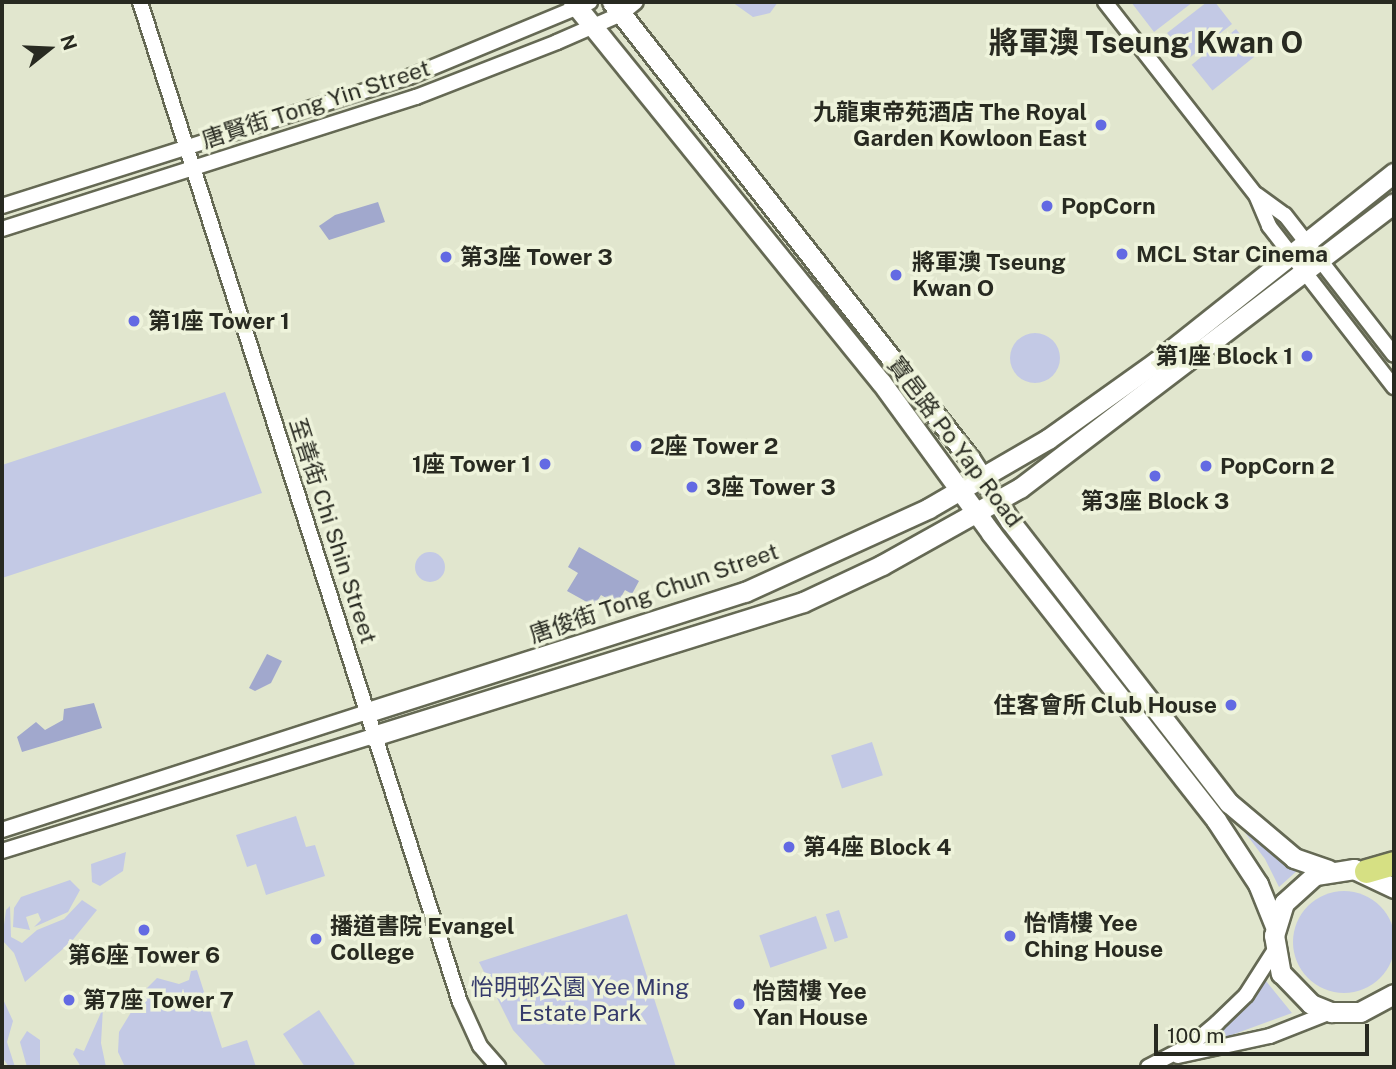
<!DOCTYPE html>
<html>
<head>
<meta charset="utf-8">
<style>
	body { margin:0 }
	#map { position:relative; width:1396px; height:1069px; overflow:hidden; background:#e1e6ce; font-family:"Public Sans","Noto Sans TC",sans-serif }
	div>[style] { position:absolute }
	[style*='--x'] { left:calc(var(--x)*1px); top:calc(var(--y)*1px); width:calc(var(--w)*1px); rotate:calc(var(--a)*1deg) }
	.green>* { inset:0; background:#c3c9e5; transform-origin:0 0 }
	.round { border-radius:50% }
	.water>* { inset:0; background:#a1a8cd }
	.roads { filter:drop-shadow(2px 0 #656954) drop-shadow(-2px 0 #656954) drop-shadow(0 2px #656954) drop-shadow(0 -2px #656954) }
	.street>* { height:14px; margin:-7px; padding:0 7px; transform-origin:7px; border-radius:7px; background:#fff }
	.secondary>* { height:19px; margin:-9.5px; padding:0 9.5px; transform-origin:9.5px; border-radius:9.5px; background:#fff }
	.primary>* { height:23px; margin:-11.5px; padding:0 11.5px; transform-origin:11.5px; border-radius:11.5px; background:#d6e083 }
	.dots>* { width:19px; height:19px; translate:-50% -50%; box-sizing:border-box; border:4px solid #eef3db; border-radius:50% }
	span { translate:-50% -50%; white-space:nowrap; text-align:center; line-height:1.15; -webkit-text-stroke:7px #eef3db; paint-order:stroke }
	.street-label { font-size:23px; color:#282a21 }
	.poi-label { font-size:23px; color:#282a21; font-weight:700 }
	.right { translate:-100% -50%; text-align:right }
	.left { translate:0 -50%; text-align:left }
	.park-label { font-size:23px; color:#353a6b }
	.district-label { font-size:30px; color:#282a21; font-weight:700 }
	.frame { position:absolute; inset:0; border:4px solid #282a21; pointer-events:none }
	.north { position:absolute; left:14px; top:14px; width:70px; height:70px; -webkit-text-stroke:5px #eef3db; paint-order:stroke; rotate:72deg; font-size:19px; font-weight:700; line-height:28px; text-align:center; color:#282a21 }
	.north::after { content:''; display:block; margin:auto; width:24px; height:32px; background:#282a21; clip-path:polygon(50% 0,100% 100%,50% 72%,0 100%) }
	.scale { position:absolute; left:1154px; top:1024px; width:215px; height:32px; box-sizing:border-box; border:4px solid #282a21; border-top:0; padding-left:9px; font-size:21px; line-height:24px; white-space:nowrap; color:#282a21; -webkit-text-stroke:5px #eef3db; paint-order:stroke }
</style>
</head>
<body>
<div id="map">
	<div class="green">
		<i style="clip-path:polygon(732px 2px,778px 2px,770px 13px,753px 17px)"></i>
		<i style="clip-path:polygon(1131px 2px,1193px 2px,1154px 32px)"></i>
		<i style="clip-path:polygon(1207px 2px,1215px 2px,1232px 24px,1188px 59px,1167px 33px)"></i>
		<i style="left:1236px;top:29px;width:33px;height:57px;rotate:51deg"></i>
		<i class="round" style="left:1010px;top:333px;width:50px;height:50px"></i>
		<i style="clip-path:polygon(225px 392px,262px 493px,2px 578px,2px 465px)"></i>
		<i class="round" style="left:415px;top:552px;width:30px;height:30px"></i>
		<i style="clip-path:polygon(1100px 641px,1299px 869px,1279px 887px,1265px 859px)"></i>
		<i style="left:872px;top:742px;width:35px;height:43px;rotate:72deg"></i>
		<i style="clip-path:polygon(296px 816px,306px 847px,315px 845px,325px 876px,266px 895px,256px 864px,247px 867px,236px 835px)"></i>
		<i style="clip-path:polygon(126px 852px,123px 871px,100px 886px,92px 882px,91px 864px)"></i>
		<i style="clip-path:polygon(70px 880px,80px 890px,68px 912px,34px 927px,41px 920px,38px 913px,26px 917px,30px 930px,13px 927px,14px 908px,21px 897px)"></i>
		<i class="round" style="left:1293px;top:891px;width:102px;height:102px"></i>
		<i style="clip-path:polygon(82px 900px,97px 910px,71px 942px,25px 982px,14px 953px,2px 940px,6px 910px,10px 906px,11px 937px,22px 943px,37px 930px,64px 919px)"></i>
		<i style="left:839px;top:910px;width:29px;height:14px;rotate:72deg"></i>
		<i style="clip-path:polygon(627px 914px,676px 1067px,547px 1067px,513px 1030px,479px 962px)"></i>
		<i style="left:816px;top:916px;width:34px;height:60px;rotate:71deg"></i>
		<i style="clip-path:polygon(197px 970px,222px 1048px,247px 1040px,256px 1067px,125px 1067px,118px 1052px,119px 1032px,144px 991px,157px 978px,179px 984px,189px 980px,191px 971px)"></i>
		<i style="clip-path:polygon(1266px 981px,1292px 1013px,1207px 1044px,1206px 1040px,1235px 1017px)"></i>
		<i style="clip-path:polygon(2px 997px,13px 1021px,7px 1042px,15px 1067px,9px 1067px,2px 1057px)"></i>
		<i style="clip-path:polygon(103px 1008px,101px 1043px,106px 1067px,81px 1067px,73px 1054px,76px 1048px,84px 1051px)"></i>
		<i style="clip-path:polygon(319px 1010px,355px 1064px,349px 1067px,305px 1067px,283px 1034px)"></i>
		<i style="clip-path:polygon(27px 1031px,40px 1040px,40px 1067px,27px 1067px,20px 1042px)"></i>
	</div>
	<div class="water">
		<i style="clip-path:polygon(378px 202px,385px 222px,329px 240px,319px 226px,335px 215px)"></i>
		<i style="clip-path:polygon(579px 547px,639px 581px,632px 594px,625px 590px,617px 604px,601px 595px,594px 606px,567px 591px,578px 573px,568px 567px)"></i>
		<i style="clip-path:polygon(267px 654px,282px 661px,271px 683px,255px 691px,249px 688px)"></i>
		<i style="clip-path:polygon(94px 703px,102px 728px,22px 752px,17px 737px,36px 722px,45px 730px,63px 720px,64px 709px)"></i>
	</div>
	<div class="roads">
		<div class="street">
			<i style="--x:140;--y:2;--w:1050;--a:72.26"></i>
			<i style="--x:460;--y:1002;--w:48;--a:65.6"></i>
			<i style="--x:480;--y:1046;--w:28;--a:49"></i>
			<i style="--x:1105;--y:2;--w:245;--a:52"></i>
			<i style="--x:1256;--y:195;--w:34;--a:67"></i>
			<i style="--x:1269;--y:226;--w:204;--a:52.2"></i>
			<i style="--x:1257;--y:195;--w:34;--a:36"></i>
			<i style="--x:1285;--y:215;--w:177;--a:52.1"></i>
			<i style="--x:2;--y:206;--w:427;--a:-17.6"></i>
			<i style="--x:409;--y:77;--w:196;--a:-22.5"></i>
			<i style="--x:2;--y:229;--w:435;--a:-17.7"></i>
			<i style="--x:416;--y:97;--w:151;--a:-21.3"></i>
			<i style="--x:557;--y:42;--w:70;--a:-23.6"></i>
			<i style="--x:621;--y:14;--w:19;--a:-39"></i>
			<i style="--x:2;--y:830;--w:385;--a:-17.9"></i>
			<i style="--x:2;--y:851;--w:388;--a:-17.2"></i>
			<i style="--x:1178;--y:1056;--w:94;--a:-12.3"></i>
			<i style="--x:1270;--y:1036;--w:66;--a:-21.5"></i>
			<i style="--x:1148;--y:1067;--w:50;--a:-27.6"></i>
			<i style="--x:1192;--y:1044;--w:33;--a:-40"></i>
			<i style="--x:1217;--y:1023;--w:40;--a:-44"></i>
			<i style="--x:1246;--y:995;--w:52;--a:-57.5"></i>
		</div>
		<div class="secondary">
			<i style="--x:573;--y:2;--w:489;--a:51"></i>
			<i style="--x:881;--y:382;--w:187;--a:53.9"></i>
			<i style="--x:991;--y:533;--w:365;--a:51.9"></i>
			<i style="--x:1216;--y:820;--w:77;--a:56.7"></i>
			<i style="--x:1258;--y:884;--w:45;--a:68"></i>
			<i style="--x:612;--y:2;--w:581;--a:51.93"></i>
			<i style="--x:970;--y:459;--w:74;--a:57.2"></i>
			<i style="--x:1010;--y:521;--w:357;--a:52.2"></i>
			<i style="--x:1229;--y:803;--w:85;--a:40.2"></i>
			<i style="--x:1294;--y:858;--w:36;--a:19"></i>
			<i style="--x:368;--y:712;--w:396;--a:-17.7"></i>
			<i style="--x:745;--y:592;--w:202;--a:-24.5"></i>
			<i style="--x:929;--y:508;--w:138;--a:-30.1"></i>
			<i style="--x:1048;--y:439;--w:133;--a:-35.5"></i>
			<i style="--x:1156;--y:362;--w:304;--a:-38.5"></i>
			<i style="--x:373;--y:736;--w:450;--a:-17.3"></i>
			<i style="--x:803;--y:602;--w:87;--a:-25.1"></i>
			<i style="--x:882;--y:565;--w:158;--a:-29.2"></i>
			<i style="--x:1020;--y:488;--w:470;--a:-37.3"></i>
			<i style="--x:1394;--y:888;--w:44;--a:-154.6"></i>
			<i style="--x:1354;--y:869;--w:39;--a:171"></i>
			<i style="--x:1315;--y:875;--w:42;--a:137.9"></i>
			<i style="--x:1284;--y:903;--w:34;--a:107"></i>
			<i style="--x:1274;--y:935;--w:39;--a:80"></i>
			<i style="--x:1281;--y:973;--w:43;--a:45.9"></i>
			<i style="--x:1311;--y:1004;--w:22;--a:22"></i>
			<i style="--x:1331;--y:1012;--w:29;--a:0"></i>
			<i style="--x:1360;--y:1012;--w:38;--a:-28"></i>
		</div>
		<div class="primary">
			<i style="--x:1366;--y:871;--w:29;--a:-16"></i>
		</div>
	</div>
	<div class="dots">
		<i style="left:1101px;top:125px;background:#636ae3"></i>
		<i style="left:1047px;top:206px;background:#636ae3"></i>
		<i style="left:1122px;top:254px;background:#636ae3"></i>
		<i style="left:446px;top:257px;background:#636ae3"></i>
		<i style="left:896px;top:275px;background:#636ae3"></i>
		<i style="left:134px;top:321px;background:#636ae3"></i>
		<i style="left:1307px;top:356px;background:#636ae3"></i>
		<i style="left:636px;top:446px;background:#636ae3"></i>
		<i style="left:545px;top:464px;background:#636ae3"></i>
		<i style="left:1206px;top:466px;background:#636ae3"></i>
		<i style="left:1155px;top:476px;background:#636ae3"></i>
		<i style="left:692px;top:487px;background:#636ae3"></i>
		<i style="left:1231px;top:705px;background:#636ae3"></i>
		<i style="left:789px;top:847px;background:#636ae3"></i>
		<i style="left:144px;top:930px;background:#636ae3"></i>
		<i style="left:1010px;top:936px;background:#636ae3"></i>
		<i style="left:316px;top:939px;background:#636ae3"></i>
		<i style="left:69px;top:1000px;background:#636ae3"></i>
		<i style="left:739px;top:1004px;background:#636ae3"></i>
	</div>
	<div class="street-label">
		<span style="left:316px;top:104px;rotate:-18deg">唐賢街 Tong Yin Street</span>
		<span style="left:955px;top:442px;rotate:53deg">寶邑路 Po Yap Road</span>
		<span style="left:333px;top:531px;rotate:72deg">至善街 Chi Shin Street</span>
		<span style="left:654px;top:593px;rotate:-19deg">唐俊街 Tong Chun Street</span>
	</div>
	<div class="poi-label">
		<span class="right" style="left:1087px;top:125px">九龍東帝苑酒店 The Royal<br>Garden Kowloon East</span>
		<span class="left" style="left:1061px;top:206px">PopCorn</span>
		<span class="left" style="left:1136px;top:254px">MCL Star Cinema</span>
		<span class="left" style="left:460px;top:257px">第3座 Tower 3</span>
		<span class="left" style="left:912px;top:275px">將軍澳 Tseung<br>Kwan O</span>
		<span class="left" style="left:148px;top:321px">第1座 Tower 1</span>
		<span class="right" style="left:1293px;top:356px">第1座 Block 1</span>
		<span class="left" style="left:650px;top:446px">2座 Tower 2</span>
		<span class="right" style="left:531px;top:464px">1座 Tower 1</span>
		<span class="left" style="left:1220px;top:466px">PopCorn 2</span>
		<span class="left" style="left:706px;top:487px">3座 Tower 3</span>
		<span style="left:1155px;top:501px">第3座 Block 3</span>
		<span class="right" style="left:1217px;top:705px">住客會所 Club House</span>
		<span class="left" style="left:803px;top:847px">第4座 Block 4</span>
		<span class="left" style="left:1024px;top:936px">怡情樓 Yee<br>Ching House</span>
		<span class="left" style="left:330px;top:939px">播道書院 Evangel<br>College</span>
		<span style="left:144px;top:955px">第6座 Tower 6</span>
		<span class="left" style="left:753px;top:1004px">怡茵樓 Yee<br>Yan House</span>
		<span class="left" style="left:83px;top:1000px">第7座 Tower 7</span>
	</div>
	<div class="park-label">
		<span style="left:580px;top:1000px">怡明邨公園 Yee Ming<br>Estate Park</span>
	</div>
	<div class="district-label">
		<span style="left:1146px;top:42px">將軍澳 Tseung Kwan O</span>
	</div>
	<div class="frame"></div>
	<div class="north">N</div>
	<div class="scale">100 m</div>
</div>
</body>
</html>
